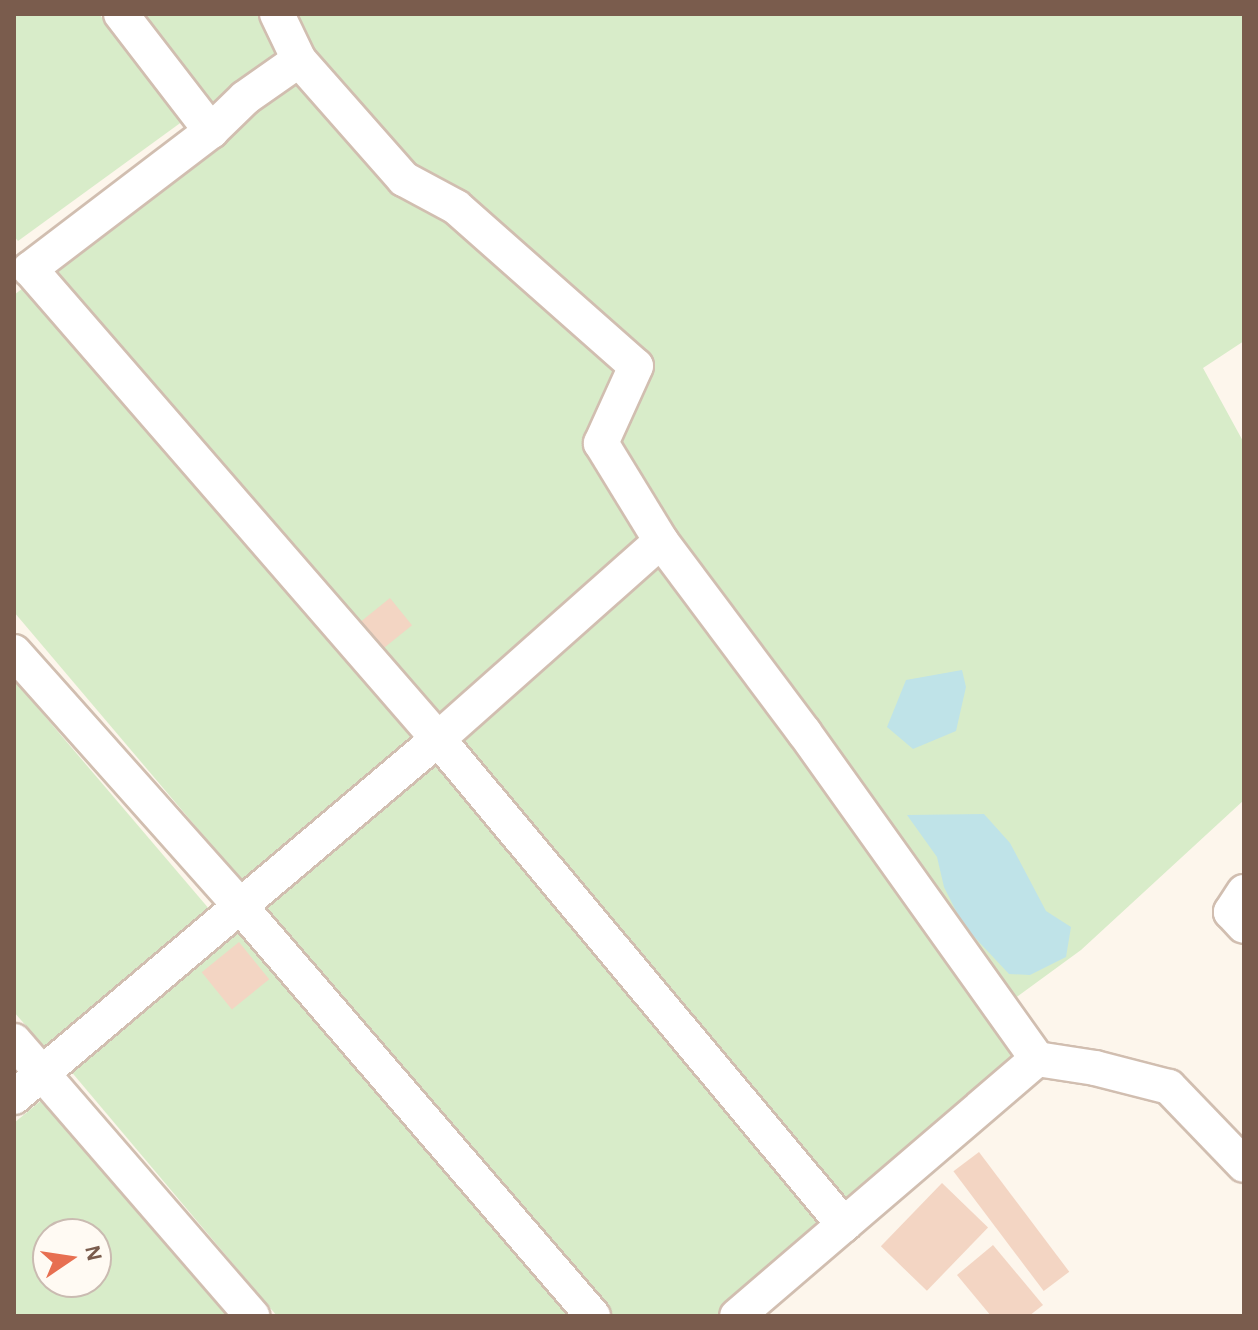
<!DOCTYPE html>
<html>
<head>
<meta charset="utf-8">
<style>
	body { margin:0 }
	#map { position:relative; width:1258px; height:1330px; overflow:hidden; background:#fdf6ec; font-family:"Alegreya Sans",sans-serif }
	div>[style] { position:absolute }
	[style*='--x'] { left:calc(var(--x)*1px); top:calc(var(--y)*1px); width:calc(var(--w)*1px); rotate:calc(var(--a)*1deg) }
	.green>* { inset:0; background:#d8ecc9 }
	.water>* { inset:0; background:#bfe3e8 }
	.building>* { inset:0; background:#f3d5c3; transform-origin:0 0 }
	.roads { filter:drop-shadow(2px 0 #d1beb0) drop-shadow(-2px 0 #d1beb0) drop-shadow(0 2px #d1beb0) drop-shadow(0 -2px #d1beb0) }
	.minor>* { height:34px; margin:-17px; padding:0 17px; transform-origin:17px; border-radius:17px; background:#fff }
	span { translate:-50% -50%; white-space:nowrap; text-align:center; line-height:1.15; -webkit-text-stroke:6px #fffaf3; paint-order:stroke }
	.frame { position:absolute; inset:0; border:16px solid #7a5c4d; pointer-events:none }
	.north { position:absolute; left:32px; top:1218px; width:80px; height:80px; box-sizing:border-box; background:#fffaf3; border:2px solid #cabbb1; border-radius:50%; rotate:77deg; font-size:22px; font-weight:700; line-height:32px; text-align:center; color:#7a5c4d }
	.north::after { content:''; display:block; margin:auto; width:28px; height:36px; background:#e76f51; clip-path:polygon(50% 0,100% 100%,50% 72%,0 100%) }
</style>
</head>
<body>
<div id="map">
	<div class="green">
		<i style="clip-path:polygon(14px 14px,99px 14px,183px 121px,18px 241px,14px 236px)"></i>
		<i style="clip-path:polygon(137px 14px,262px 14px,282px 57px,214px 112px)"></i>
		<i style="clip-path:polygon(294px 14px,1244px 14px,1244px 341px,1203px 368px,1244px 443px,1244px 800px,1081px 950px,1010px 1002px,612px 443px,648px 363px,407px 165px,312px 51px)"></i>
		<i style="clip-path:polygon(298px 79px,622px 369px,586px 448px,646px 541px,439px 716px,45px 274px)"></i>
		<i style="clip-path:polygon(23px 288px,420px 739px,247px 887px,14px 612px,14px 295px)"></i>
		<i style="clip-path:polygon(665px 563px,1024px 1056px,846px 1211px,451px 742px)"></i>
		<i style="clip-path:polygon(14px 680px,210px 910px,47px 1050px,14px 1012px)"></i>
		<i style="clip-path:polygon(435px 752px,828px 1224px,720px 1316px,609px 1316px,257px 908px)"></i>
		<i style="clip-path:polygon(241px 925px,574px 1316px,277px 1316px,69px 1069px)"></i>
		<i style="clip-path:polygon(evenodd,50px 1093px,242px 1316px,14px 1316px,14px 1123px,50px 1093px,48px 1234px,96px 1234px,96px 1282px,48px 1282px,48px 1234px)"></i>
	</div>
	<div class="water">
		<i style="clip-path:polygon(962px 670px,966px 687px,956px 731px,913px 749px,887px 727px,906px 680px)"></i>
		<i style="clip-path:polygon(984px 814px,1010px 843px,1046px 911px,1071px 927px,1066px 957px,1030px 975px,1009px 974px,963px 925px,944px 887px,937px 857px,907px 815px)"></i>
	</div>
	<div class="building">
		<i style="left:390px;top:598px;width:35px;height:39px;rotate:51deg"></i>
		<i style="left:239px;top:942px;width:48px;height:48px;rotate:51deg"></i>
		<i style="left:979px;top:1152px;width:150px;height:32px;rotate:53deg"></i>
		<i style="left:942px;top:1183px;width:64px;height:88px;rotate:44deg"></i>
		<i style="clip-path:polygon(993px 1245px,1043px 1305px,1029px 1316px,991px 1316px,957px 1275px)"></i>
	</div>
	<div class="roads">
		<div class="minor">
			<i style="--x:121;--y:14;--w:148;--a:52.4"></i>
			<i style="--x:277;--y:14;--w:51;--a:64.4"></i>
			<i style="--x:299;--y:60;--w:159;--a:48.6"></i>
			<i style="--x:404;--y:179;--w:59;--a:28.3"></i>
			<i style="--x:456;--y:207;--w:240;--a:41.5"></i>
			<i style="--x:636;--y:366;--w:85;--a:114.4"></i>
			<i style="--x:601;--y:443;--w:115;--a:58.5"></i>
			<i style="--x:661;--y:541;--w:239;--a:53.2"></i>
			<i style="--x:804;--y:732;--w:402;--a:54.5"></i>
			<i style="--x:1037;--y:1059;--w:395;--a:139.4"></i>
			<i style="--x:299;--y:60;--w:66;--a:144.9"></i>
			<i style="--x:245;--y:98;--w:47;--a:135.9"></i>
			<i style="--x:211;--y:131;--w:228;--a:142.7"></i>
			<i style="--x:30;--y:269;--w:622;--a:49.04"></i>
			<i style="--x:438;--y:739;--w:298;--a:-41.6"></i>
			<i style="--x:14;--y:652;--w:340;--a:48.3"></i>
			<i style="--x:240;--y:906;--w:541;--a:49.27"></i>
			<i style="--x:1244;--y:892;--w:24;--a:123"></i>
			<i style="--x:1231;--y:912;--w:19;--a:47"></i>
			<i style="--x:14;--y:1041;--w:364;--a:49.1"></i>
			<i style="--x:1037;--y:1059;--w:59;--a:8.8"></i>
			<i style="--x:1095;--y:1068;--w:76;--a:14.4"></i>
			<i style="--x:1169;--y:1087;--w:108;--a:46.1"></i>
			<i style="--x:14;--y:1097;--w:555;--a:-40.18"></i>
			<i style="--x:438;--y:739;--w:633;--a:50.12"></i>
		</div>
	</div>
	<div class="frame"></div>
	<div class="north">N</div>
</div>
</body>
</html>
